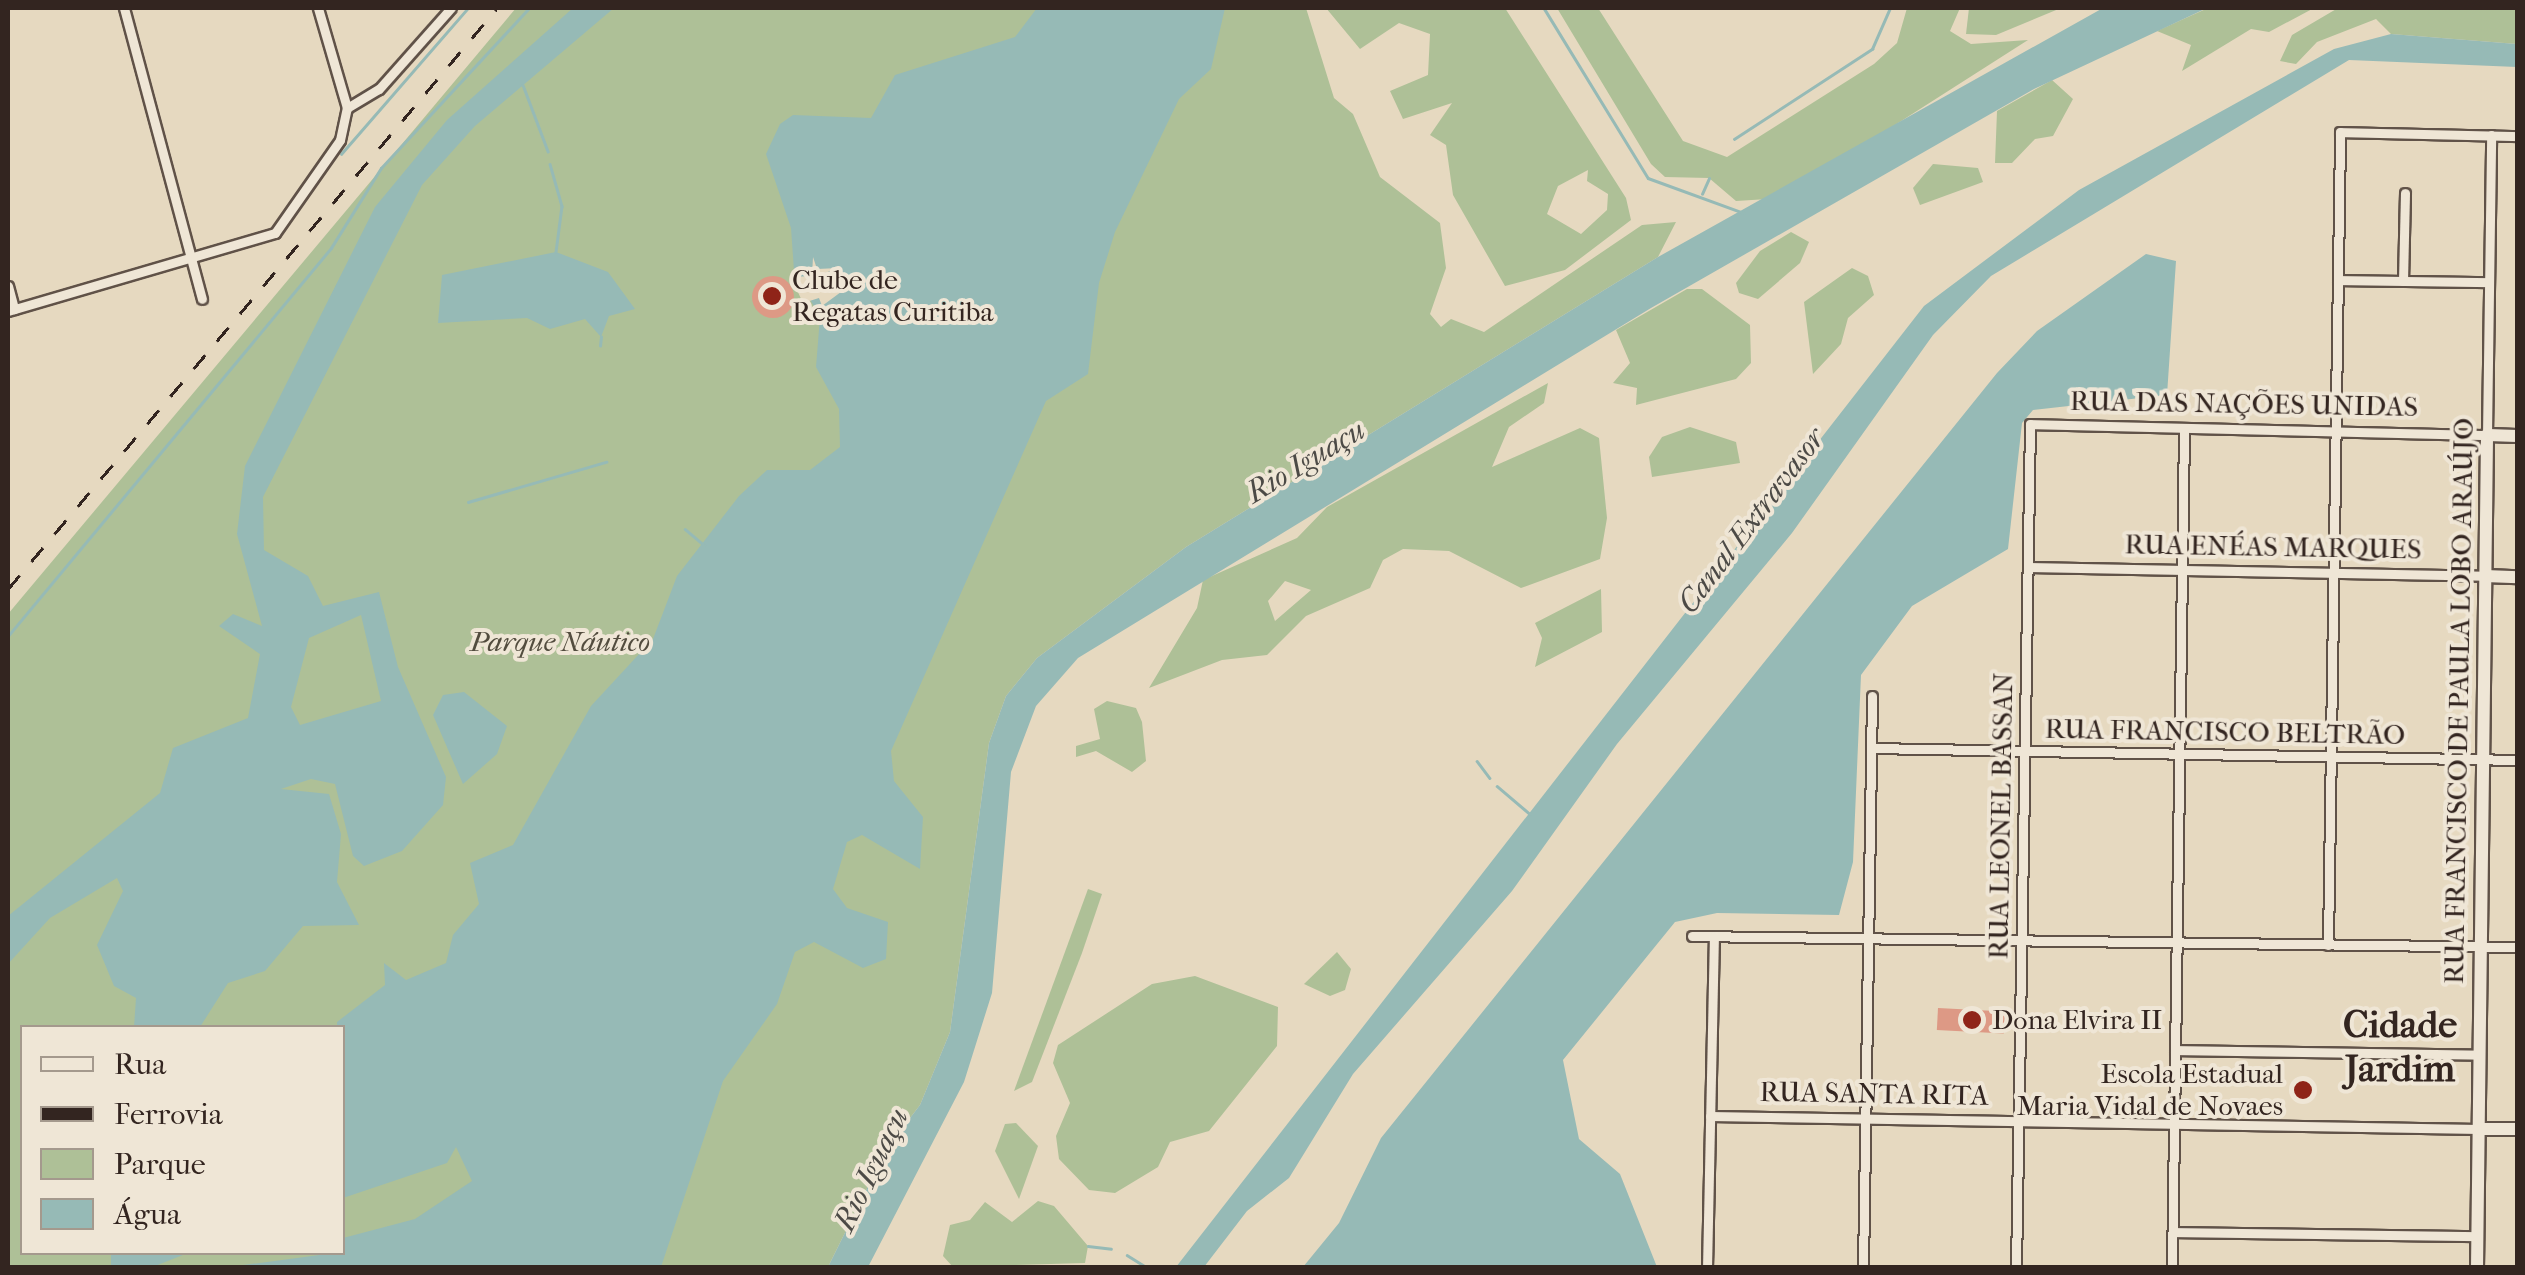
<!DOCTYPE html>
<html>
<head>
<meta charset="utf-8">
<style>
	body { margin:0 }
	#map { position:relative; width:2525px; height:1275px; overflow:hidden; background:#e6d9c0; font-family:"IM FELL French Canon",serif }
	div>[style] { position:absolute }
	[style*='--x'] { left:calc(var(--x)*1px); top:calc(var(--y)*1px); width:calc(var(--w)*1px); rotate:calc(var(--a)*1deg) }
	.green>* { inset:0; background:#aec097 }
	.water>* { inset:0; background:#96bab6 }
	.pier>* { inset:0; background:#e6d9c0 }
	.stream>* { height:2.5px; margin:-1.25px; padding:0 1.25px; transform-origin:1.25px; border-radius:1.25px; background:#96bab6 }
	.building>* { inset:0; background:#dd9985; transform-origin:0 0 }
	.round { border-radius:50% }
	.roads { filter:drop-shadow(2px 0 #605248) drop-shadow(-2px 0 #605248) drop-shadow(0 2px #605248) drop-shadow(0 -2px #605248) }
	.street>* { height:9px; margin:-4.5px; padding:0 4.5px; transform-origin:4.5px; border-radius:4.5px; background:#efe6d6 }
	.secondary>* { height:12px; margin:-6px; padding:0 6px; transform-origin:6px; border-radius:6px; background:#efe6d6 }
	.rail>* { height:2.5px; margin-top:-1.25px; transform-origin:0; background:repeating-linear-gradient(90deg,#332520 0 18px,transparent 0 36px) }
	.dots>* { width:28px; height:28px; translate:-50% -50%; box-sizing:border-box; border:5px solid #efe6d6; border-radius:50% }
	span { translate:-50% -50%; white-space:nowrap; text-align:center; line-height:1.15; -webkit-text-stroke:8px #efe6d6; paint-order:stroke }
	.poi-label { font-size:28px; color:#332520 }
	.left { translate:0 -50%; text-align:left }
	.right { translate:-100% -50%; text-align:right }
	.street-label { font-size:28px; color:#332520 }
	.park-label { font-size:28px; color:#524c3e; font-style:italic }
	.water-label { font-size:30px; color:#4c4a46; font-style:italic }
	.district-label { font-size:38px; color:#332520; font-weight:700 }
	.frame { position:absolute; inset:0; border:10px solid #332520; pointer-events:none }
	.legend { position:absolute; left:20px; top:1025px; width:325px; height:230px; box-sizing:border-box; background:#efe6d6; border:2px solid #a4998d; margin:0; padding:12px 18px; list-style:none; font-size:30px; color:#332520 }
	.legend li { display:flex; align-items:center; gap:20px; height:50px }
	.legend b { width:50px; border:2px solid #a4998d }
</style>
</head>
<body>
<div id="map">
	<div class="green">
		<i style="clip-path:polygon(evenodd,516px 8px,1306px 8px,1334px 98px,1353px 114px,1380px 177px,1440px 223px,1446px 268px,1430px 314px,1441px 327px,1451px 319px,1484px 332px,1642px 225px,1676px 222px,1658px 257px,1186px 547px,1037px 658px,1006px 696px,989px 743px,950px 1032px,920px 1105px,887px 1148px,828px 1267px,8px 1267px,8px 614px,516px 8px,22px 1028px,342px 1028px,342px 1252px,22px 1252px,22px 1028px)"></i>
		<i style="clip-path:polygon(evenodd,1326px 8px,1505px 8px,1626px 198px,1631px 220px,1565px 270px,1505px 286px,1453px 195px,1446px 145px,1430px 135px,1452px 103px,1403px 119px,1390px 91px,1428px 75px,1430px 34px,1399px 23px,1360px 49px,1326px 8px,1588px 170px,1587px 181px,1608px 194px,1607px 210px,1581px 234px,1547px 214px,1558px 186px,1588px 170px)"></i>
		<i style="clip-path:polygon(1557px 8px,1598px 8px,1683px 141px,1727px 157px,1874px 64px,1897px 43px,1907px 8px,1960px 8px,1950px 31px,1971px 44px,2028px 40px,1837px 162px,1768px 199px,1736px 201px,1709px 178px,1665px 177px,1651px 164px)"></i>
		<i style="clip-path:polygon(1969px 8px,2061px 8px,1996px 35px,1966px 34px)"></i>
		<i style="clip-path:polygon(2208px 8px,2314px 8px,2269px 32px,2251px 29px,2182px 71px,2191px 45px,2157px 31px)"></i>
		<i style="clip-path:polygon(2338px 8px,2517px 8px,2517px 44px,2391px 34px,2376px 19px,2317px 42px,2296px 64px,2280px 61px,2292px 35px)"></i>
		<i style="clip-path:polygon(2052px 80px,2073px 99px,2053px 136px,2035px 139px,2012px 163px,1995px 163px,1997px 111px)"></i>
		<i style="clip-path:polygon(1933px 164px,1978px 168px,1983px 182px,1920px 205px,1913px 188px)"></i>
		<i style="clip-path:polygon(1791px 232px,1809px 242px,1800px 263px,1758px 299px,1739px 293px,1736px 283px,1760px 251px)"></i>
		<i style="clip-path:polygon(1852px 268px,1868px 276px,1874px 295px,1848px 318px,1841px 344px,1813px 374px,1804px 302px)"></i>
		<i style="clip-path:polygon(1687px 289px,1702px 289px,1750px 325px,1751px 363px,1736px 379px,1636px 405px,1637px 388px,1613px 383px,1630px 363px,1616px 330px)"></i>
		<i style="clip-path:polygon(evenodd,1548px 383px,1544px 403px,1509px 427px,1492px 467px,1580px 428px,1599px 438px,1607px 518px,1600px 559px,1521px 588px,1449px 551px,1403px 549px,1383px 560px,1370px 588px,1306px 616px,1267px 655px,1222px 660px,1149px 688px,1197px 608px,1203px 580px,1297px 538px,1327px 507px,1548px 383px,1285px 581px,1311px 590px,1275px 621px,1268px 601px,1285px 581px)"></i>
		<i style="clip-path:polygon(1690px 427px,1736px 442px,1740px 463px,1652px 477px,1649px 457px,1662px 437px)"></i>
		<i style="clip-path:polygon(1601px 589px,1602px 632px,1535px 667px,1542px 638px,1535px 623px)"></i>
		<i style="clip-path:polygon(1107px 701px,1136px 708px,1142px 722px,1146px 761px,1132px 772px,1096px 751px,1076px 757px,1076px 746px,1100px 739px,1094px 709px)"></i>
		<i style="clip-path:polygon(1088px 889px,1102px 894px,1082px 953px,1032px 1082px,1014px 1091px)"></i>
		<i style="clip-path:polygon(1337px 952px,1351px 969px,1345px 990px,1330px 996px,1304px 984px)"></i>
		<i style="clip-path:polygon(1195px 976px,1278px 1007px,1277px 1046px,1209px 1131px,1170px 1142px,1158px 1167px,1115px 1193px,1089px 1190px,1059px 1159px,1056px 1136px,1070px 1103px,1053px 1063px,1058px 1045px,1152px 984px)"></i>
		<i style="clip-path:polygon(1016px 1123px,1038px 1146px,1019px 1199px,995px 1151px,1005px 1124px)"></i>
		<i style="clip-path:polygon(985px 1202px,1012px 1222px,1038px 1201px,1054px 1206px,1088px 1246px,1085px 1263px,953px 1267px,943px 1256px,950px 1225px,970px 1220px)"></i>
	</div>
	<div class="water">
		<i style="clip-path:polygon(evenodd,573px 8px,614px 8px,475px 126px,422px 185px,263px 497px,264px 550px,308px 576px,323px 606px,379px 592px,398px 667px,446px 777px,443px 805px,402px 851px,364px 866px,353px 856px,335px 784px,311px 779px,281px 789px,329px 794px,341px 834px,337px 882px,359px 925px,303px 926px,265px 971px,228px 983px,200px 1027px,134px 1027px,136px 998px,114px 986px,97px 945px,123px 891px,117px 878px,50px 918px,8px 964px,8px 916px,160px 793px,173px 748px,248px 718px,260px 654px,219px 626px,233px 614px,262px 626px,237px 534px,245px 466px,375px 207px,447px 120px,573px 8px,361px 615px,381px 701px,300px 725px,291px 707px,309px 638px,361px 615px)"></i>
		<i style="clip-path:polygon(1037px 8px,1225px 8px,1211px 69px,1179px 99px,1115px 232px,1099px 283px,1088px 374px,1046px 401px,891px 751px,894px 781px,923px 817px,920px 869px,862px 835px,847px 842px,833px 889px,847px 908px,888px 922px,886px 959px,863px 968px,814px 942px,795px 952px,777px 1004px,723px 1081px,661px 1267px,221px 1268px,342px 1252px,343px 1238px,415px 1219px,472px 1181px,456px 1147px,447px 1163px,343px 1198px,337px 1022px,385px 985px,384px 963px,406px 980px,446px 963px,453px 935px,479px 904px,470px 863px,513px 845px,591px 706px,653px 639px,677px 576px,739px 496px,767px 470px,810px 470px,840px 447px,839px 409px,816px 367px,820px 317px,794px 271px,791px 228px,766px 154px,780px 124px,793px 115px,871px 118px,895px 75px,1015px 37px)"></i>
		<i style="clip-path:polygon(2103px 8px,2207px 8px,2034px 89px,1651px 308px,1078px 658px,1036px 706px,1011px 772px,992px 993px,964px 1082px,868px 1267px,828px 1267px,887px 1148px,920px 1105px,950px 1032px,989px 743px,1006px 696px,1037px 658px,1186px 547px,1658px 257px)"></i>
		<i style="clip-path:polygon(2391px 34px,2517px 44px,2517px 67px,2349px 60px,1991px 276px,1933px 335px,1792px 533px,1617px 744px,1512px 891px,1353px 1074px,1289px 1178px,1247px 1211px,1204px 1267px,1176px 1267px,1924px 306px,2079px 190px,2334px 49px)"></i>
		<i style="clip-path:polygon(556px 252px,608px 272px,635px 309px,609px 316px,601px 337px,585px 319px,550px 329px,527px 318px,438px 323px,442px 275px)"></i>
		<i style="clip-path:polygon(2146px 254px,2176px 261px,2167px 395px,2033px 410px,2022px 423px,2008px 549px,1912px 606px,1861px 675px,1853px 862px,1839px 915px,1717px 913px,1675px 922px,1563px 1060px,1579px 1139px,1620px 1174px,1657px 1267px,1303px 1267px,1339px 1223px,1381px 1138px,1997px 373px,2037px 331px)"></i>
		<i style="clip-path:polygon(464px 692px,507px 726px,497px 754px,463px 784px,433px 715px,443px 695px)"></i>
		<i style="clip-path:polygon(111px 1253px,111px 1252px,188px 1253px,150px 1268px,111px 1267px)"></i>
	</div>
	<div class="pier">
		<i style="clip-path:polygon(813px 257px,817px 269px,839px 268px,819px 275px,823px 289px,845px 289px,822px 306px,819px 298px,803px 303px,791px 277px,812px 276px)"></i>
	</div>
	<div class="stream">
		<i style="--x:1544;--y:8;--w:199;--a:58.5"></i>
		<i style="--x:1648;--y:178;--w:102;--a:20"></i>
		<i style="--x:523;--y:85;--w:71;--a:69.3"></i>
		<i style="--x:1734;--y:139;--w:165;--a:-33.1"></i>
		<i style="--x:1872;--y:49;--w:45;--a:-66.3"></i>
		<i style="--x:341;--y:154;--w:194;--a:-49"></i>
		<i style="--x:550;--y:164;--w:44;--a:74.1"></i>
		<i style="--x:562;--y:206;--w:46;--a:97.4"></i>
		<i style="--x:1702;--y:194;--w:17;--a:-66"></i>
		<i style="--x:600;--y:346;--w:9;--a:-84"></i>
		<i style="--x:468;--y:502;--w:144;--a:-16.2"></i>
		<i style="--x:685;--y:529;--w:25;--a:40"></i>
		<i style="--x:8;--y:636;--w:505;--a:-50.22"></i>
		<i style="--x:331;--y:248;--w:94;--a:-58"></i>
		<i style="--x:381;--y:168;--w:218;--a:-47.2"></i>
		<i style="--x:1477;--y:761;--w:21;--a:53"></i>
		<i style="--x:1497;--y:786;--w:43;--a:40.3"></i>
		<i style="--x:1088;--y:1246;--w:23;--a:7"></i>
		<i style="--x:1127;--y:1255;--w:25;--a:32"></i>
	</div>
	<div class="building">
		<i class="round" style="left:752px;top:276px;width:42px;height:42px"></i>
		<i style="left:1938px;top:1008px;width:67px;height:22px;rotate:3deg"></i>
	</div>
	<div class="roads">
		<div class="street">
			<i style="--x:124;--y:8;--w:301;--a:75"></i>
			<i style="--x:318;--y:8;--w:104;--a:73.8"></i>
			<i style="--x:2338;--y:280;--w:151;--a:0.8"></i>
			<i style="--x:2403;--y:281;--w:88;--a:-88.7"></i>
			<i style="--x:8;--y:286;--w:24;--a:75"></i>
			<i style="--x:8;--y:311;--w:278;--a:-16.3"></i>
			<i style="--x:275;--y:233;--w:113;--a:-55"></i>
			<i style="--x:340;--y:140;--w:33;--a:-78"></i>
			<i style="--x:347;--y:108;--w:37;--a:-31"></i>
			<i style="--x:379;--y:89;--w:108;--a:-48.4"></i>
			<i style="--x:2028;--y:567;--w:457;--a:1.1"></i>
			<i style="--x:1871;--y:748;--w:647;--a:1.06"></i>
			<i style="--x:1692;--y:936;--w:826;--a:0.76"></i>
			<i style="--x:2328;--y:945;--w:813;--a:-89.15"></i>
			<i style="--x:2340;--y:132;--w:178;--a:1.3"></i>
			<i style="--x:2175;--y:1050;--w:305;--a:0.9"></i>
			<i style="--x:1710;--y:1116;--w:769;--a:0.97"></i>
			<i style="--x:2173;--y:1232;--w:304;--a:0.8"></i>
			<i style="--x:1707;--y:1268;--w:332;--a:-88.8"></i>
			<i style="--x:1863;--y:1268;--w:572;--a:-89.1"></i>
			<i style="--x:2016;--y:1268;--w:844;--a:-89.05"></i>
			<i style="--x:2030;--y:424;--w:457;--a:1.4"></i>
			<i style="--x:2487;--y:435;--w:300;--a:-89.2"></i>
			<i style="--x:2172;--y:1268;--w:840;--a:-89.18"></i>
		</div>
		<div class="secondary">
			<i style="--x:2485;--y:576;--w:33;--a:2"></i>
			<i style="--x:2479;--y:1129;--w:39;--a:0"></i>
			<i style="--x:2477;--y:1268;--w:833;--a:-89.31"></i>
			<i style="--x:2487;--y:435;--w:31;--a:2"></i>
		</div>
	</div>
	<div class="rail">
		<i style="--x:8;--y:589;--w:759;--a:-49.91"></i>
	</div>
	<div class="dots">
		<i style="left:772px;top:296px;background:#8f2418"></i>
		<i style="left:1972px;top:1020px;background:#8f2418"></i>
		<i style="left:2303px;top:1090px;background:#8f2418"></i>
	</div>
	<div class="poi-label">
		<span class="left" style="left:792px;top:296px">Clube de<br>Regatas Curitiba</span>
		<span class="left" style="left:1992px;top:1020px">Dona Elvira II</span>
		<span class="right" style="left:2283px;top:1090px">Escola Estadual<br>Maria Vidal de Novaes</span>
	</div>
	<div class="street-label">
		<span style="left:2244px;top:404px;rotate:1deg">RUA DAS NAÇÕES UNIDAS</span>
		<span style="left:2273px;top:547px;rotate:1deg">RUA ENÉAS MARQUES</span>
		<span style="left:2459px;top:701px;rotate:-89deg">RUA FRANCISCO DE PAULA LOBO ARAÚJO</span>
		<span style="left:2225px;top:732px;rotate:1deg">RUA FRANCISCO BELTRÃO</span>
		<span style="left:2001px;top:816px;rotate:-89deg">RUA LEONEL BASSAN</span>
		<span style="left:1874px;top:1094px;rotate:1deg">RUA SANTA RITA</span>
	</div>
	<div class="park-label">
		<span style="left:560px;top:642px">Parque Náutico</span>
	</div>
	<div class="water-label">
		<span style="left:1306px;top:462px;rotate:-31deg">Rio Iguaçu</span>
		<span style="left:1752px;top:521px;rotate:-53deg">Canal Extravasor</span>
		<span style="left:872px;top:1170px;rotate:-64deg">Rio Iguaçu</span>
	</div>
	<div class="district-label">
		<span style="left:2400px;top:1047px">Cidade<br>Jardim</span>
	</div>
	<div class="frame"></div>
	<ul class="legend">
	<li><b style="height:12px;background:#efe6d6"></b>Rua</li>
	<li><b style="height:12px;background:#332520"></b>Ferrovia</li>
	<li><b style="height:28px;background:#aec097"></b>Parque</li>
	<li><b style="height:28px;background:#96bab6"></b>Água</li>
	</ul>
</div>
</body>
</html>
